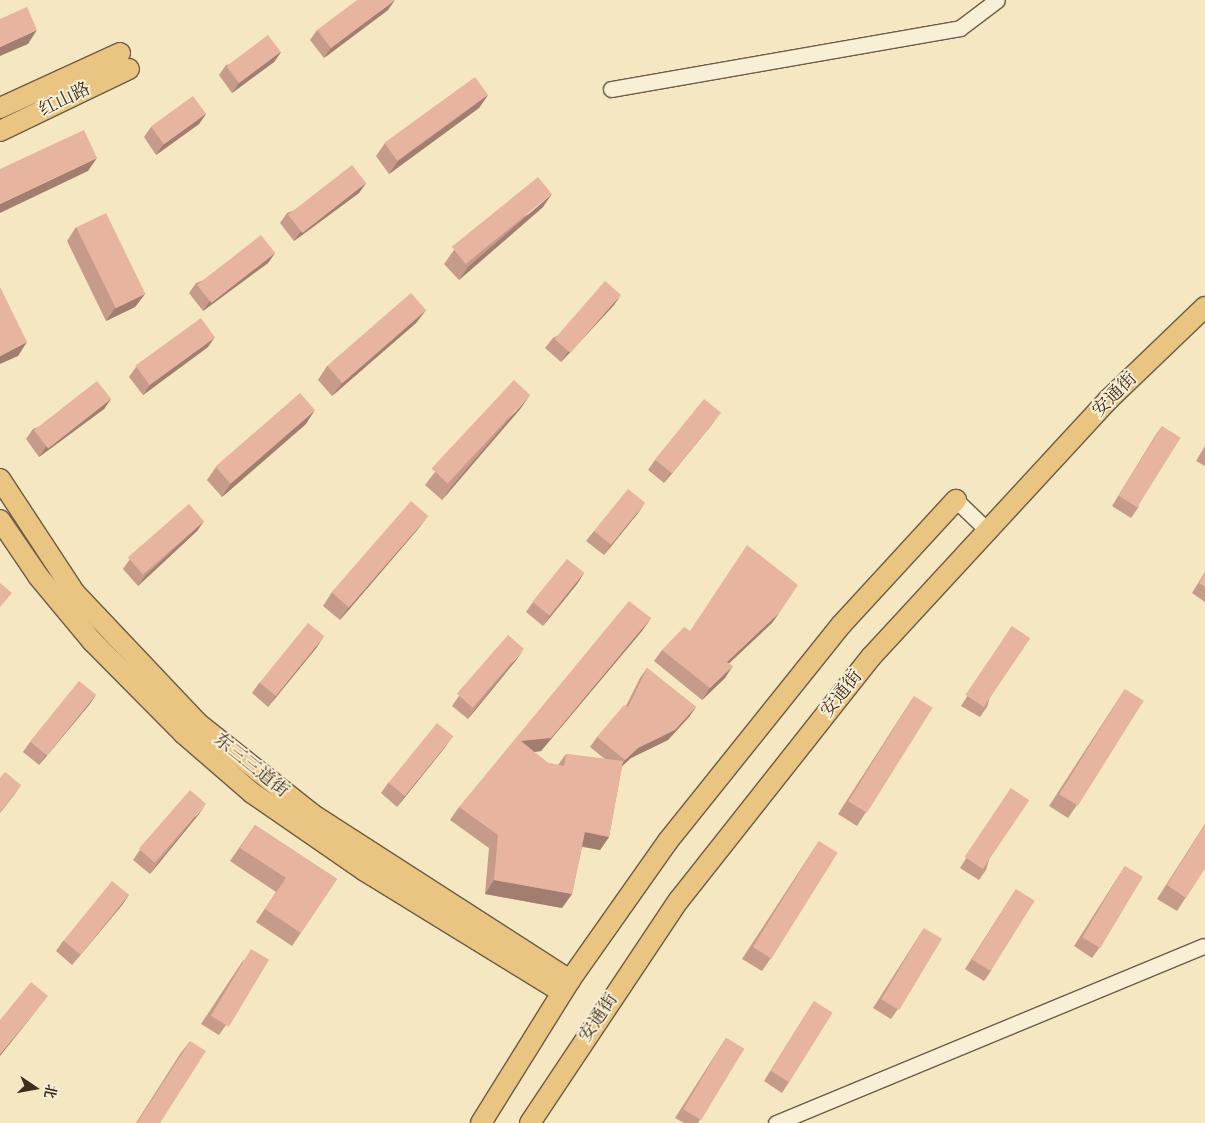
<!DOCTYPE html>
<html>
<head>
<meta charset="utf-8">
<style>
	body { margin:0 }
	#map { position:relative; width:1205px; height:1123px; overflow:hidden; background:#f4e7c2; font-family:"Old Standard TT","Noto Serif SC",serif }
	div>[style] { position:absolute }
	[style*='--x'] { left:calc(var(--x)*1px); top:calc(var(--y)*1px); width:calc(var(--w)*1px); rotate:calc(var(--a)*1deg) }
	.roads { filter:drop-shadow(1px 0 #6d5c46) drop-shadow(-1px 0 #6d5c46) drop-shadow(0 1px #6d5c46) drop-shadow(0 -1px #6d5c46) }
	.minor>* { height:15px; margin:-7.5px; padding:0 7.5px; transform-origin:7.5px; border-radius:7.5px; background:#f8efd7 }
	.major>* { height:20px; margin:-10px; padding:0 10px; transform-origin:10px; border-radius:10px; background:#eac481 }
	.wall>* { inset:0; background:#c79b8a }
	.shaded-wall>* { inset:0; background:#a27e70 }
	.building>* { inset:0; background:#e7b4a0; transform-origin:0 0 }
	span { translate:-50% -50%; white-space:nowrap; text-align:center; line-height:1.15; -webkit-text-stroke:4px #f8efd7; paint-order:stroke }
	.street-label { font-size:18px; color:#402d1d }
	.north { position:absolute; left:10px; top:1063px; width:50px; height:50px; -webkit-text-stroke:4px #f8efd7; paint-order:stroke; rotate:102deg; font-size:14px; font-weight:700; line-height:20px; text-align:center; color:#402d1d }
	.north::after { content:''; display:block; margin:auto; width:18px; height:22px; background:#402d1d; clip-path:polygon(50% 0,100% 100%,50% 72%,0 100%) }
</style>
</head>
<body>
<div id="map">
	<div class="roads">
		<div class="minor">
			<i style="--x:611;--y:89;--w:354;--a:-9.9"></i>
			<i style="--x:960;--y:28;--w:46;--a:-37.1"></i>
			<i style="--x:956;--y:500;--w:43;--a:44.1"></i>
			<i style="--x:776;--y:1123;--w:462;--a:-22.5"></i>
		</div>
		<div class="major">
			<i style="--x:0;--y:108;--w:132;--a:-24.6"></i>
			<i style="--x:0;--y:131;--w:143;--a:-25.7"></i>
			<i style="--x:0;--y:479;--w:136;--a:56.7"></i>
			<i style="--x:75;--y:593;--w:180;--a:46.6"></i>
			<i style="--x:199;--y:724;--w:144;--a:38.5"></i>
			<i style="--x:312;--y:814;--w:307;--a:32.8"></i>
			<i style="--x:0;--y:520;--w:68;--a:55.8"></i>
			<i style="--x:38;--y:576;--w:85;--a:50.3"></i>
			<i style="--x:92;--y:641;--w:131;--a:45.3"></i>
			<i style="--x:184;--y:734;--w:90;--a:40.9"></i>
			<i style="--x:252;--y:793;--w:137;--a:34.6"></i>
			<i style="--x:365;--y:871;--w:231;--a:31.6"></i>
			<i style="--x:481;--y:1123;--w:168;--a:-58.1"></i>
			<i style="--x:570;--y:980;--w:170;--a:-54.8"></i>
			<i style="--x:668;--y:841;--w:277;--a:-51.3"></i>
			<i style="--x:841;--y:625;--w:170;--a:-47.4"></i>
			<i style="--x:530;--y:1123;--w:268;--a:-56.3"></i>
			<i style="--x:679;--y:900;--w:310;--a:-51.7"></i>
			<i style="--x:871;--y:657;--w:351;--a:-47.3"></i>
			<i style="--x:1109;--y:399;--w:133;--a:-43.8"></i>
		</div>
	</div>
	<div class="wall">
		<i style="clip-path:polygon(388px 10px,324px 58px,310px 40px,317px 30px)"></i>
		<i style="clip-path:polygon(281px 52px,274px 62px,232px 93px,219px 75px,226px 65px)"></i>
		<i style="clip-path:polygon(488px 95px,479px 108px,389px 174px,376px 156px,385px 143px)"></i>
		<i style="clip-path:polygon(206px 114px,199px 124px,156px 155px,144px 137px,151px 127px)"></i>
		<i style="clip-path:polygon(366px 183px,359px 193px,294px 241px,280px 223px,287px 213px)"></i>
		<i style="clip-path:polygon(543px 207px,459px 280px,444px 264px,454px 250px)"></i>
		<i style="clip-path:polygon(76px 227px,145px 294px,135px 307px,106px 321px,67px 241px)"></i>
		<i style="clip-path:polygon(275px 253px,268px 263px,203px 311px,189px 293px,196px 283px)"></i>
		<i style="clip-path:polygon(614px 305px,561px 362px,545px 348px,553px 338px)"></i>
		<i style="clip-path:polygon(426px 310px,416px 323px,332px 396px,318px 380px,327px 366px)"></i>
		<i style="clip-path:polygon(208px 347px,143px 395px,129px 377px,136px 367px)"></i>
		<i style="clip-path:polygon(111px 399px,104px 409px,39px 457px,26px 439px,33px 429px)"></i>
		<i style="clip-path:polygon(521px 408px,442px 500px,425px 485px,435px 472px)"></i>
		<i style="clip-path:polygon(713px 423px,664px 483px,648px 470px,655px 460px)"></i>
		<i style="clip-path:polygon(306px 424px,222px 497px,207px 480px,216px 467px)"></i>
		<i style="clip-path:polygon(1162px 426px,1138px 508px,1131px 518px,1112px 506px,1155px 436px)"></i>
		<i style="clip-path:polygon(1205px 446px,1205px 466px,1196px 461px)"></i>
		<i style="clip-path:polygon(638px 513px,604px 555px,586px 541px,594px 531px)"></i>
		<i style="clip-path:polygon(204px 521px,197px 531px,138px 586px,123px 569px,130px 559px)"></i>
		<i style="clip-path:polygon(418px 529px,340px 620px,323px 606px,332px 592px)"></i>
		<i style="clip-path:polygon(1205px 572px,1205px 602px,1192px 593px)"></i>
		<i style="clip-path:polygon(584px 573px,577px 584px,543px 626px,526px 612px,533px 602px)"></i>
		<i style="clip-path:polygon(772px 623px,729px 663px,725px 678px,702px 700px,654px 661px,662px 650px,689px 631px)"></i>
		<i style="clip-path:polygon(1012px 626px,987px 707px,980px 717px,961px 706px)"></i>
		<i style="clip-path:polygon(642px 631px,541px 751px,534px 752px,548px 763px,558px 765px,566px 754px,605px 759px,590px 747px,597px 737px,626px 706px,640px 678px,647px 668px,696px 707px,689px 717px,668px 740px,631px 758px,622px 766px,609px 837px,600px 850px,582px 847px,572px 894px,562px 908px,485px 894px,489px 848px,450px 820px,459px 807px)"></i>
		<i style="clip-path:polygon(317px 647px,268px 707px,252px 693px,259px 683px)"></i>
		<i style="clip-path:polygon(517px 659px,468px 719px,452px 706px,459px 696px)"></i>
		<i style="clip-path:polygon(1125px 689px,1077px 805px,1068px 818px,1049px 806px)"></i>
		<i style="clip-path:polygon(96px 695px,89px 705px,39px 765px,23px 752px,30px 742px)"></i>
		<i style="clip-path:polygon(914px 696px,866px 812px,857px 826px,838px 814px)"></i>
		<i style="clip-path:polygon(446px 746px,397px 807px,381px 793px,388px 783px)"></i>
		<i style="clip-path:polygon(1011px 788px,986px 870px,979px 880px,960px 868px)"></i>
		<i style="clip-path:polygon(199px 814px,150px 874px,133px 860px,140px 850px)"></i>
		<i style="clip-path:polygon(1205px 824px,1205px 868px,1177px 911px,1157px 899px)"></i>
		<i style="clip-path:polygon(255px 825px,337px 879px,292px 946px,256px 922px,276px 892px,230px 861px)"></i>
		<i style="clip-path:polygon(819px 841px,771px 958px,762px 971px,742px 959px)"></i>
		<i style="clip-path:polygon(1125px 866px,1100px 947px,1092px 958px,1074px 946px)"></i>
		<i style="clip-path:polygon(1016px 889px,991px 971px,984px 981px,965px 969px)"></i>
		<i style="clip-path:polygon(129px 895px,122px 905px,72px 965px,56px 951px,63px 941px)"></i>
		<i style="clip-path:polygon(924px 928px,898px 1009px,891px 1019px,873px 1008px)"></i>
		<i style="clip-path:polygon(244px 959px,226px 1025px,219px 1035px,201px 1024px)"></i>
		<i style="clip-path:polygon(814px 1001px,789px 1082px,782px 1093px,764px 1081px)"></i>
		<i style="clip-path:polygon(726px 1038px,744px 1049px,698px 1123px,684px 1123px,675px 1118px)"></i>
		<i style="clip-path:polygon(190px 1041px,160px 1123px,136px 1123px,180px 1054px)"></i>
	</div>
	<div class="shaded-wall">
		<i style="clip-path:polygon(395px 0,388px 10px,324px 58px,331px 48px)"></i>
		<i style="clip-path:polygon(37px 30px,28px 44px,0 56px,0 47px)"></i>
		<i style="clip-path:polygon(281px 52px,274px 62px,232px 93px,239px 83px)"></i>
		<i style="clip-path:polygon(488px 95px,479px 108px,389px 174px,398px 161px)"></i>
		<i style="clip-path:polygon(206px 114px,199px 124px,156px 155px,163px 145px)"></i>
		<i style="clip-path:polygon(97px 158px,88px 171px,0 213px,0 204px)"></i>
		<i style="clip-path:polygon(366px 183px,359px 193px,294px 241px,301px 231px)"></i>
		<i style="clip-path:polygon(552px 194px,543px 207px,459px 280px,468px 267px)"></i>
		<i style="clip-path:polygon(275px 253px,268px 263px,203px 311px,210px 301px)"></i>
		<i style="clip-path:polygon(145px 294px,135px 307px,106px 321px,115px 308px)"></i>
		<i style="clip-path:polygon(621px 295px,614px 305px,561px 362px,568px 352px)"></i>
		<i style="clip-path:polygon(426px 310px,416px 323px,332px 396px,342px 383px)"></i>
		<i style="clip-path:polygon(215px 337px,208px 347px,143px 395px,150px 385px)"></i>
		<i style="clip-path:polygon(27px 342px,18px 356px,0 364px,0 356px)"></i>
		<i style="clip-path:polygon(530px 395px,521px 408px,442px 500px,452px 486px)"></i>
		<i style="clip-path:polygon(111px 399px,104px 409px,39px 457px,46px 447px)"></i>
		<i style="clip-path:polygon(315px 410px,306px 424px,222px 497px,231px 483px)"></i>
		<i style="clip-path:polygon(721px 413px,713px 423px,664px 483px,671px 473px)"></i>
		<i style="clip-path:polygon(645px 503px,638px 513px,604px 555px,611px 545px)"></i>
		<i style="clip-path:polygon(428px 516px,418px 529px,340px 620px,349px 607px)"></i>
		<i style="clip-path:polygon(204px 521px,197px 531px,138px 586px,145px 576px)"></i>
		<i style="clip-path:polygon(584px 573px,577px 584px,543px 626px,550px 616px)"></i>
		<i style="clip-path:polygon(780px 612px,772px 623px,719px 673px,727px 662px)"></i>
		<i style="clip-path:polygon(651px 618px,642px 631px,541px 751px,512px 755px,521px 741px)"></i>
		<i style="clip-path:polygon(324px 636px,317px 647px,268px 707px,275px 697px)"></i>
		<i style="clip-path:polygon(524px 649px,517px 659px,468px 719px,475px 709px)"></i>
		<i style="clip-path:polygon(733px 666px,725px 678px,702px 700px,710px 688px)"></i>
		<i style="clip-path:polygon(96px 695px,89px 705px,39px 765px,46px 755px)"></i>
		<i style="clip-path:polygon(696px 707px,689px 717px,668px 740px,631px 758px,618px 770px,625px 760px,638px 748px)"></i>
		<i style="clip-path:polygon(453px 736px,446px 746px,397px 807px,404px 797px)"></i>
		<i style="clip-path:polygon(21px 785px,14px 795px,0 813px,0 812px)"></i>
		<i style="clip-path:polygon(206px 804px,199px 814px,150px 874px,157px 864px)"></i>
		<i style="clip-path:polygon(585px 832px,609px 837px,600px 850px,576px 845px)"></i>
		<i style="clip-path:polygon(494px 880px,572px 894px,562px 908px,485px 894px)"></i>
		<i style="clip-path:polygon(129px 895px,122px 905px,72px 965px,80px 955px)"></i>
		<i style="clip-path:polygon(48px 996px,0 1056px,0 1054px)"></i>
	</div>
	<div class="building">
		<i style="clip-path:polygon(357px 0,395px 0,331px 48px,317px 30px)"></i>
		<i style="clip-path:polygon(27px 7px,37px 30px,0 47px,0 19px)"></i>
		<i style="left:268px;top:35px;width:21px;height:52px;rotate:53deg"></i>
		<i style="left:475px;top:77px;width:22px;height:112px;rotate:54deg"></i>
		<i style="left:193px;top:96px;width:22px;height:52px;rotate:54deg"></i>
		<i style="clip-path:polygon(84px 130px,97px 158px,0 204px,0 169px)"></i>
		<i style="left:352px;top:165px;width:23px;height:81px;rotate:52deg"></i>
		<i style="left:538px;top:177px;width:22px;height:111px;rotate:51deg"></i>
		<i style="left:106px;top:213px;width:90px;height:33px;rotate:64deg"></i>
		<i style="left:261px;top:235px;width:23px;height:81px;rotate:52deg"></i>
		<i style="left:605px;top:281px;width:21px;height:77px;rotate:41deg"></i>
		<i style="clip-path:polygon(0 287px,27px 342px,0 356px)"></i>
		<i style="left:411px;top:293px;width:23px;height:111px;rotate:49deg"></i>
		<i style="left:201px;top:318px;width:24px;height:81px;rotate:54deg"></i>
		<i style="left:514px;top:380px;width:22px;height:121px;rotate:43deg"></i>
		<i style="left:97px;top:381px;width:23px;height:80px;rotate:52deg"></i>
		<i style="left:300px;top:393px;width:23px;height:112px;rotate:49deg"></i>
		<i style="left:704px;top:399px;width:22px;height:78px;rotate:39deg"></i>
		<i style="left:1162px;top:426px;width:22px;height:82px;rotate:32deg"></i>
		<i style="left:628px;top:489px;width:22px;height:54px;rotate:39deg"></i>
		<i style="left:411px;top:501px;width:23px;height:121px;rotate:41deg"></i>
		<i style="left:189px;top:504px;width:23px;height:81px;rotate:49deg"></i>
		<i style="clip-path:polygon(747px 545px,798px 585px,780px 612px,727px 662px,733px 666px,710px 688px,662px 650px,684px 627px,690px 631px)"></i>
		<i style="left:567px;top:559px;width:22px;height:55px;rotate:39deg"></i>
		<i style="clip-path:polygon(1205px 573px,1205px 587px,1199px 583px)"></i>
		<i style="clip-path:polygon(0 583px,12px 593px,0 607px)"></i>
		<i style="clip-path:polygon(629px 601px,651px 618px,551px 738px,521px 741px,548px 763px,564px 766px,566px 754px,623px 761px,609px 837px,585px 832px,572px 894px,494px 880px,498px 835px,459px 807px)"></i>
		<i style="left:308px;top:623px;width:21px;height:77px;rotate:39deg"></i>
		<i style="left:1012px;top:626px;width:22px;height:83px;rotate:34deg"></i>
		<i style="left:508px;top:635px;width:21px;height:78px;rotate:41deg"></i>
		<i style="clip-path:polygon(647px 668px,696px 707px,675px 730px,638px 748px,625px 760px,597px 737px,624px 705px,628px 707px)"></i>
		<i style="left:79px;top:681px;width:22px;height:78px;rotate:39deg"></i>
		<i style="left:1125px;top:689px;width:22px;height:124px;rotate:32deg"></i>
		<i style="left:914px;top:696px;width:22px;height:124px;rotate:32deg"></i>
		<i style="left:437px;top:723px;width:21px;height:77px;rotate:39deg"></i>
		<i style="clip-path:polygon(5px 772px,21px 785px,0 812px,0 778px)"></i>
		<i style="left:1011px;top:788px;width:22px;height:83px;rotate:34deg"></i>
		<i style="left:190px;top:790px;width:21px;height:78px;rotate:41deg"></i>
		<i style="clip-path:polygon(255px 825px,337px 879px,301px 933px,265px 909px,286px 878px,240px 848px)"></i>
		<i style="clip-path:polygon(1205px 825px,1205px 868px,1186px 898px,1167px 885px)"></i>
		<i style="left:819px;top:841px;width:22px;height:125px;rotate:32deg"></i>
		<i style="left:1125px;top:866px;width:21px;height:83px;rotate:31deg"></i>
		<i style="left:112px;top:881px;width:22px;height:77px;rotate:39deg"></i>
		<i style="left:1016px;top:889px;width:22px;height:83px;rotate:32deg"></i>
		<i style="left:924px;top:928px;width:21px;height:83px;rotate:31deg"></i>
		<i style="left:251px;top:949px;width:21px;height:78px;rotate:31deg"></i>
		<i style="clip-path:polygon(31px 982px,48px 996px,0 1054px,0 1020px)"></i>
		<i style="left:814px;top:1001px;width:22px;height:82px;rotate:32deg"></i>
		<i style="left:726px;top:1038px;width:21px;height:83px;rotate:31deg"></i>
		<i style="clip-path:polygon(190px 1041px,206px 1051px,160px 1123px,137px 1123px)"></i>
	</div>
	<div class="street-label">
		<span style="left:65px;top:100px;rotate:-26deg">红山路</span>
		<span style="left:1115px;top:395px;rotate:-45deg">安通街</span>
		<span style="left:842px;top:694px;rotate:-51deg">安通街</span>
		<span style="left:251px;top:766px;rotate:39deg">东三三道街</span>
		<span style="left:599px;top:1018px;rotate:-56deg">安通街</span>
	</div>
	<div class="north">北</div>
</div>
</body>
</html>
